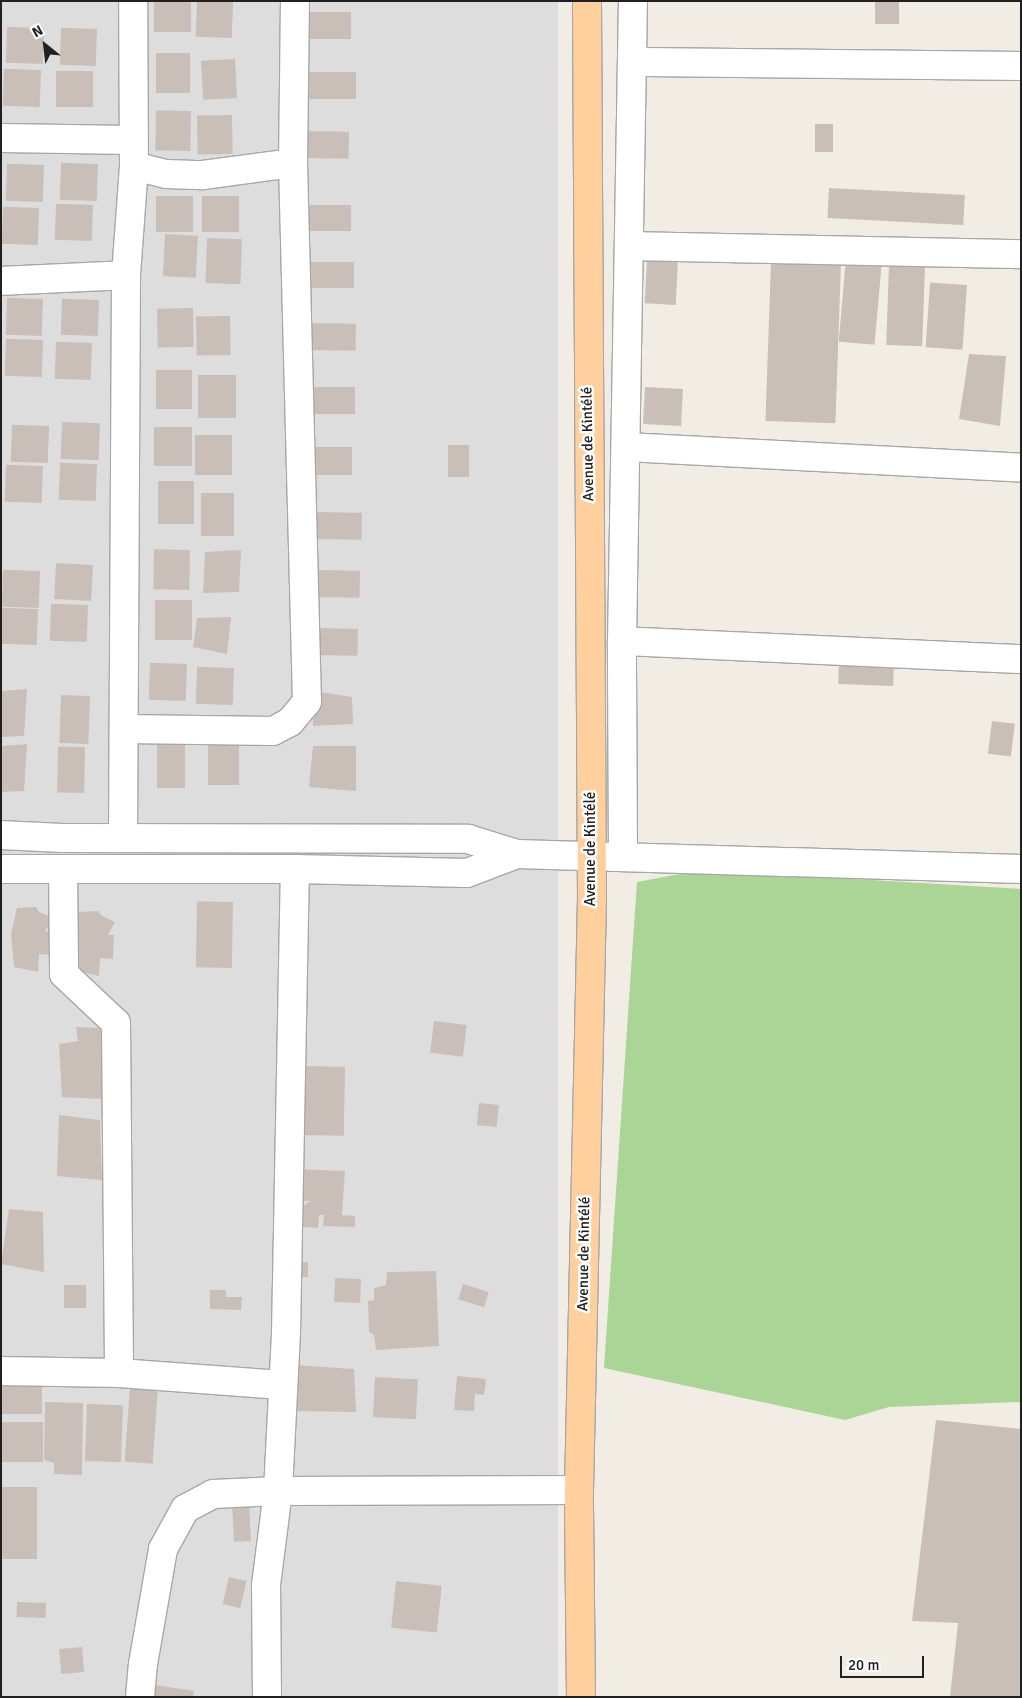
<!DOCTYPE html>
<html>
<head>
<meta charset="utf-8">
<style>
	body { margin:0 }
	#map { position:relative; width:1022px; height:1698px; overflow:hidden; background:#f1ede5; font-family:Signika,sans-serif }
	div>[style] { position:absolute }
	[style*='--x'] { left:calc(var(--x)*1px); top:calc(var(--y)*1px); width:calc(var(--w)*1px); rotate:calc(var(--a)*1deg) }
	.residential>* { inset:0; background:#dedddd; transform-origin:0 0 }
	.forest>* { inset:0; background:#abd497 }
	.building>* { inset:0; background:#cabfb8; transform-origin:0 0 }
	.roads { filter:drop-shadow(1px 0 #a7a7a7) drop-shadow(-1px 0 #a7a7a7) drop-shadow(0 1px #a7a7a7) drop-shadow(0 -1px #a7a7a7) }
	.minor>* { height:28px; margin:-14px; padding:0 14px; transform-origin:14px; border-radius:14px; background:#fff }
	.primary>* { height:28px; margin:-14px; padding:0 14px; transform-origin:14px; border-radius:14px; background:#ffd09d }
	span { translate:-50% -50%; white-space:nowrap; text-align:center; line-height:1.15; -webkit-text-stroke:5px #fff; paint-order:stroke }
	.street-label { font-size:15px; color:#202020 }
	.frame { position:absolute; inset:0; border:2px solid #202020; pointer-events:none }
	.north { position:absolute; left:20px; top:20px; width:50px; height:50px; -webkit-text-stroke:4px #fff; paint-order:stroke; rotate:331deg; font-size:14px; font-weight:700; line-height:20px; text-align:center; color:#202020 }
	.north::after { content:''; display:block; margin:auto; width:18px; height:22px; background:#202020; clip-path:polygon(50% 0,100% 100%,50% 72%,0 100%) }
	.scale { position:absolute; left:840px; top:1656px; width:84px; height:22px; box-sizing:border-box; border:2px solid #202020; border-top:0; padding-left:6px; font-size:15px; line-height:18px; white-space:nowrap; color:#202020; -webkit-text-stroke:4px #fff; paint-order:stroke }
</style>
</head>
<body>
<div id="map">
	<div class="residential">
		<i style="left:1px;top:1px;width:557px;height:1696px"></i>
	</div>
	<div class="forest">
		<i style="clip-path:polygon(701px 870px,1021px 889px,1021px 1402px,889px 1407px,845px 1420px,604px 1368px,637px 882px)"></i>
	</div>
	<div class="building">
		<i style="left:154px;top:1px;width:37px;height:31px"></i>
		<i style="left:875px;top:1px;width:24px;height:23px"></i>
		<i style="left:233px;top:2px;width:36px;height:36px;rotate:92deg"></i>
		<i style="left:303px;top:12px;width:48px;height:27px"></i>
		<i style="left:44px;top:28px;width:36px;height:37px;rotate:92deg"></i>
		<i style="left:97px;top:29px;width:37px;height:36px;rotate:92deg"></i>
		<i style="left:190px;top:53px;width:40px;height:34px;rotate:90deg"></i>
		<i style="left:235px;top:59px;width:39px;height:34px;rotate:87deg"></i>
		<i style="left:41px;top:70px;width:37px;height:37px;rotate:92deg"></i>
		<i style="left:56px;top:71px;width:37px;height:36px"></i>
		<i style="left:307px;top:72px;width:49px;height:27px"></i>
		<i style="left:191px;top:111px;width:40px;height:35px;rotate:91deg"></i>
		<i style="left:232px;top:115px;width:39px;height:35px;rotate:89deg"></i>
		<i style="left:815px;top:124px;width:18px;height:28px"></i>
		<i style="left:300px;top:131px;width:49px;height:27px;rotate:1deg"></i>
		<i style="left:98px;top:164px;width:37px;height:37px;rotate:92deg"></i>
		<i style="left:44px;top:165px;width:37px;height:37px;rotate:92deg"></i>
		<i style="left:829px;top:188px;width:136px;height:30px;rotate:3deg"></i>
		<i style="left:156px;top:196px;width:37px;height:36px"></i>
		<i style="left:202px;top:196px;width:37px;height:36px"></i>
		<i style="left:93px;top:205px;width:36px;height:37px;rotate:92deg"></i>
		<i style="left:303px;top:205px;width:48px;height:26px"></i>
		<i style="left:39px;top:208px;width:37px;height:36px;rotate:92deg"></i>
		<i style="left:165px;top:234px;width:33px;height:42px;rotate:3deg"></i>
		<i style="left:207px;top:238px;width:35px;height:45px;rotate:2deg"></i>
		<i style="left:846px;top:258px;width:36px;height:84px;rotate:5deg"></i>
		<i style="left:678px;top:260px;width:45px;height:31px;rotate:93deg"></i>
		<i style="left:305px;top:262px;width:49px;height:26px"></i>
		<i style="left:771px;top:262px;width:70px;height:159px;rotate:2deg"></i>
		<i style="left:889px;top:265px;width:36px;height:80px;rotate:2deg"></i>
		<i style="left:967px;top:285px;width:65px;height:37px;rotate:94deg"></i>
		<i style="left:43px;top:299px;width:37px;height:36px;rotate:92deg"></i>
		<i style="left:99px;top:300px;width:36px;height:37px;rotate:92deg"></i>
		<i style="left:193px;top:308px;width:39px;height:36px;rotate:89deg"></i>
		<i style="left:230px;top:316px;width:39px;height:34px;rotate:89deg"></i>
		<i style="left:308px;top:323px;width:48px;height:27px;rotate:1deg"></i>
		<i style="left:43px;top:340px;width:37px;height:37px;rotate:92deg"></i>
		<i style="left:92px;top:343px;width:37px;height:36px;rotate:92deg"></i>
		<i style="clip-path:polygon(969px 354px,1006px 356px,1000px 426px,959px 419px)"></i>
		<i style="left:156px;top:370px;width:36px;height:39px"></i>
		<i style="left:236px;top:375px;width:43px;height:38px;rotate:90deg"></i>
		<i style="left:307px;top:387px;width:48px;height:27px"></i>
		<i style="left:645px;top:387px;width:38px;height:37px;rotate:3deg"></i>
		<i style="left:62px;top:422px;width:38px;height:37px;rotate:2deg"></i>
		<i style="left:49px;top:426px;width:37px;height:37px;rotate:92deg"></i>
		<i style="left:154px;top:427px;width:38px;height:39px"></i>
		<i style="left:195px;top:435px;width:37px;height:40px"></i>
		<i style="left:448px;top:445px;width:21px;height:32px"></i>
		<i style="left:352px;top:447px;width:28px;height:49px;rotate:90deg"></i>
		<i style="left:97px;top:464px;width:37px;height:37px;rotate:92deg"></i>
		<i style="left:43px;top:466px;width:37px;height:37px;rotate:92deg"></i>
		<i style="left:158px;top:481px;width:36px;height:43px"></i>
		<i style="left:201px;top:493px;width:33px;height:43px"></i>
		<i style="left:313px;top:512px;width:49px;height:27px;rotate:1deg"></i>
		<i style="left:190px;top:550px;width:40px;height:36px;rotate:91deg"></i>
		<i style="clip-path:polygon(241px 550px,239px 592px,203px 593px,205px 552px)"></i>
		<i style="left:93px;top:565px;width:36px;height:37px;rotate:93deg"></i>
		<i style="left:312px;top:570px;width:48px;height:27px;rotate:1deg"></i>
		<i style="left:40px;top:571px;width:37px;height:37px;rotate:92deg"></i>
		<i style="left:192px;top:600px;width:40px;height:37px;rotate:90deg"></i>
		<i style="left:88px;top:605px;width:37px;height:37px;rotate:92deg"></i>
		<i style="left:38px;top:609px;width:36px;height:37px;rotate:92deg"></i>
		<i style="clip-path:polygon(231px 617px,227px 654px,193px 647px,197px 618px)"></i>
		<i style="left:310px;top:628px;width:48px;height:27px;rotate:1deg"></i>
		<i style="left:839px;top:660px;width:55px;height:24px;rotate:2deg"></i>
		<i style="left:187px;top:664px;width:37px;height:37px;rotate:92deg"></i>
		<i style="left:234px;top:668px;width:37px;height:37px;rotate:92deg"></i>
		<i style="clip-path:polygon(27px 689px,24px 736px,1px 737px,1px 691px)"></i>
		<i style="clip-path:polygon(314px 691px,352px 697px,353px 724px,313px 726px)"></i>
		<i style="left:90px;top:696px;width:48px;height:29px;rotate:92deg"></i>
		<i style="left:992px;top:721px;width:23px;height:33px;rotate:7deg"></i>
		<i style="left:208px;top:738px;width:31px;height:47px"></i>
		<i style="left:157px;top:741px;width:28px;height:47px"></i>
		<i style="clip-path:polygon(27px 744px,24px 791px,1px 792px,1px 746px)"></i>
		<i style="clip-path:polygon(313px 746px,356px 746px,356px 791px,309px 787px)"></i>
		<i style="left:85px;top:747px;width:46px;height:27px;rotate:91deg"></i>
		<i style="left:233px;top:902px;width:66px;height:36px;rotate:91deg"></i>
		<i style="clip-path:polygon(36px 907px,39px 912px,53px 918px,45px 931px,52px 932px,51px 955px,39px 954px,38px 972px,14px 967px,11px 934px,17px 908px)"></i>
		<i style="clip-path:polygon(98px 911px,102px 916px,115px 922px,108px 935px,114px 935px,113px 959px,100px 958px,99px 976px,77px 971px,73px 937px,79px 912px)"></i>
		<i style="left:434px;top:1021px;width:33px;height:32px;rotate:7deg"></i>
		<i style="clip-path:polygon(76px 1027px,104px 1028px,103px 1099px,62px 1097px,59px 1044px,78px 1041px)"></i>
		<i style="left:296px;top:1066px;width:49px;height:69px;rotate:1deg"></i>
		<i style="left:479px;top:1103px;width:20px;height:22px;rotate:6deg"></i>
		<i style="clip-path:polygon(59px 1115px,100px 1120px,102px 1180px,57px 1176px)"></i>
		<i style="clip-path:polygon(293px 1169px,345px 1171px,342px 1215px,355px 1216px,355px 1227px,323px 1226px,324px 1215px,319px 1215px,318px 1228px,291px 1226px,291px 1216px,310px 1201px,291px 1200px)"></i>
		<i style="clip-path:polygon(9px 1209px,43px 1212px,44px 1272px,1px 1264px)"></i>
		<i style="left:291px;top:1262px;width:17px;height:15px"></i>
		<i style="clip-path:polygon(436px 1271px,439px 1346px,376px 1350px,374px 1335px,369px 1332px,368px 1301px,374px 1300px,374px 1288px,386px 1285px,387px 1272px)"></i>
		<i style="left:335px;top:1278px;width:26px;height:24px;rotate:2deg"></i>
		<i style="left:463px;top:1284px;width:27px;height:16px;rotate:17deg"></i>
		<i style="left:64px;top:1285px;width:22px;height:23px"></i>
		<i style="clip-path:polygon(210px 1290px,226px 1290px,226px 1297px,242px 1297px,241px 1310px,210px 1309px)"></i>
		<i style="clip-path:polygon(294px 1365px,354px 1369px,356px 1412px,291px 1411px)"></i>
		<i style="clip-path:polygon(457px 1376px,486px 1379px,484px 1395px,475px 1394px,474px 1411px,454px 1410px)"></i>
		<i style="left:375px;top:1377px;width:43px;height:40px;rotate:3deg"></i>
		<i style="left:1px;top:1381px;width:41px;height:33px"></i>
		<i style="left:130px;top:1386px;width:28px;height:76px;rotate:4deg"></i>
		<i style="clip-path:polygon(45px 1402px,83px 1403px,82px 1475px,54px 1474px,54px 1463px,44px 1460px)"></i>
		<i style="left:87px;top:1404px;width:36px;height:57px;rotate:2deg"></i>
		<i style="clip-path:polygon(936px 1420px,1021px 1429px,1021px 1697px,950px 1697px,958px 1623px,912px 1621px)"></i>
		<i style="left:1px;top:1422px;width:42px;height:40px"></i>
		<i style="left:1px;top:1487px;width:36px;height:72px"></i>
		<i style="left:249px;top:1503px;width:38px;height:17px;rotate:87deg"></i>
		<i style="left:229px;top:1577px;width:18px;height:28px;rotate:13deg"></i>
		<i style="left:396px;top:1581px;width:46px;height:47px;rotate:6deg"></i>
		<i style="left:17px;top:1602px;width:29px;height:15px;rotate:2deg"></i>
		<i style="left:82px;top:1647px;width:25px;height:23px;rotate:85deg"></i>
		<i style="clip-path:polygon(149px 1684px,194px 1691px,193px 1697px,146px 1697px)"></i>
	</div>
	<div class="roads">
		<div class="minor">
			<i style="--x:634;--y:62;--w:387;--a:0.6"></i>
			<i style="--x:1;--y:138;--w:131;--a:0.9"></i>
			<i style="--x:134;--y:166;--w:33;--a:14"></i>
			<i style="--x:166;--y:174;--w:37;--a:2"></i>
			<i style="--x:203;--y:175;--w:91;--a:-7.6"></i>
			<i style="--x:631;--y:246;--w:390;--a:1.2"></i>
			<i style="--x:1;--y:281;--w:125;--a:-2.7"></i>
			<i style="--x:626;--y:447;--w:396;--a:3"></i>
			<i style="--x:622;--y:641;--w:399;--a:2.6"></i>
			<i style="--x:125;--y:729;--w:148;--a:0.8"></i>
			<i style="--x:273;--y:731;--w:19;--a:-28"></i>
			<i style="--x:290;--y:722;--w:26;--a:-50"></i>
			<i style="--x:307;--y:702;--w:539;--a:-91.49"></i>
			<i style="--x:293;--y:163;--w:162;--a:-89.3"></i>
			<i style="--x:1;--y:835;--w:61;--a:2.8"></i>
			<i style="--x:62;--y:838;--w:406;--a:0.1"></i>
			<i style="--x:468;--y:839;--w:51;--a:17"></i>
			<i style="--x:517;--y:854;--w:504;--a:1.7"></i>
			<i style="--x:123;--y:837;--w:562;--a:-89.69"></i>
			<i style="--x:126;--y:275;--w:109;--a:-85.8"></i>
			<i style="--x:134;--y:166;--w:165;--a:-90.3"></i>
			<i style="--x:623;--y:856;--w:215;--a:-90.3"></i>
			<i style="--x:622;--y:641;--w:640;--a:-89.02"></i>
			<i style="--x:1;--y:869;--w:294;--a:0"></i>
			<i style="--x:295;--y:869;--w:172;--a:1.3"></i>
			<i style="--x:467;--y:873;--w:53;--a:-20.8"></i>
			<i style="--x:63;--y:870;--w:104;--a:89.4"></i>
			<i style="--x:64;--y:974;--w:71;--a:43.3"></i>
			<i style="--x:116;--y:1023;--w:350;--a:89.5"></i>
			<i style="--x:1;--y:1371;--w:118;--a:1"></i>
			<i style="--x:119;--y:1373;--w:163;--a:4.2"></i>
			<i style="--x:140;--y:1697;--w:33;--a:-85"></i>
			<i style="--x:143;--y:1664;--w:117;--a:-80.1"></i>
			<i style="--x:163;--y:1549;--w:46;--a:-61.2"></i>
			<i style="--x:185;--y:1509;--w:32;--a:-28"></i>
			<i style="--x:213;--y:1494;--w:65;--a:-2.6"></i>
			<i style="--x:278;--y:1491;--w:301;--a:-0.2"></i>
			<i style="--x:267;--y:1697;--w:112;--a:-90.5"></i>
			<i style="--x:266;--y:1585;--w:95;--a:-82.7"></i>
			<i style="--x:278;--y:1491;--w:158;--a:-87.1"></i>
			<i style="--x:286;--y:1333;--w:464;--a:-88.9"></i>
		</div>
		<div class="primary">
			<i style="--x:581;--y:1697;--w:207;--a:-90.6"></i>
			<i style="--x:579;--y:1490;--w:592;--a:-88.74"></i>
			<i style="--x:592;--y:898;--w:897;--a:-90.32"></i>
		</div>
	</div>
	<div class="street-label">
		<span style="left:588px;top:444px;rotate:-91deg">Avenue de Kintélé</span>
		<span style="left:591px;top:849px;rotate:-90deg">Avenue de Kintélé</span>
		<span style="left:584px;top:1254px;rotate:-89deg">Avenue de Kintélé</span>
	</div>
	<div class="frame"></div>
	<div class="north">N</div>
	<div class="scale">20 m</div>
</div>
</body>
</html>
